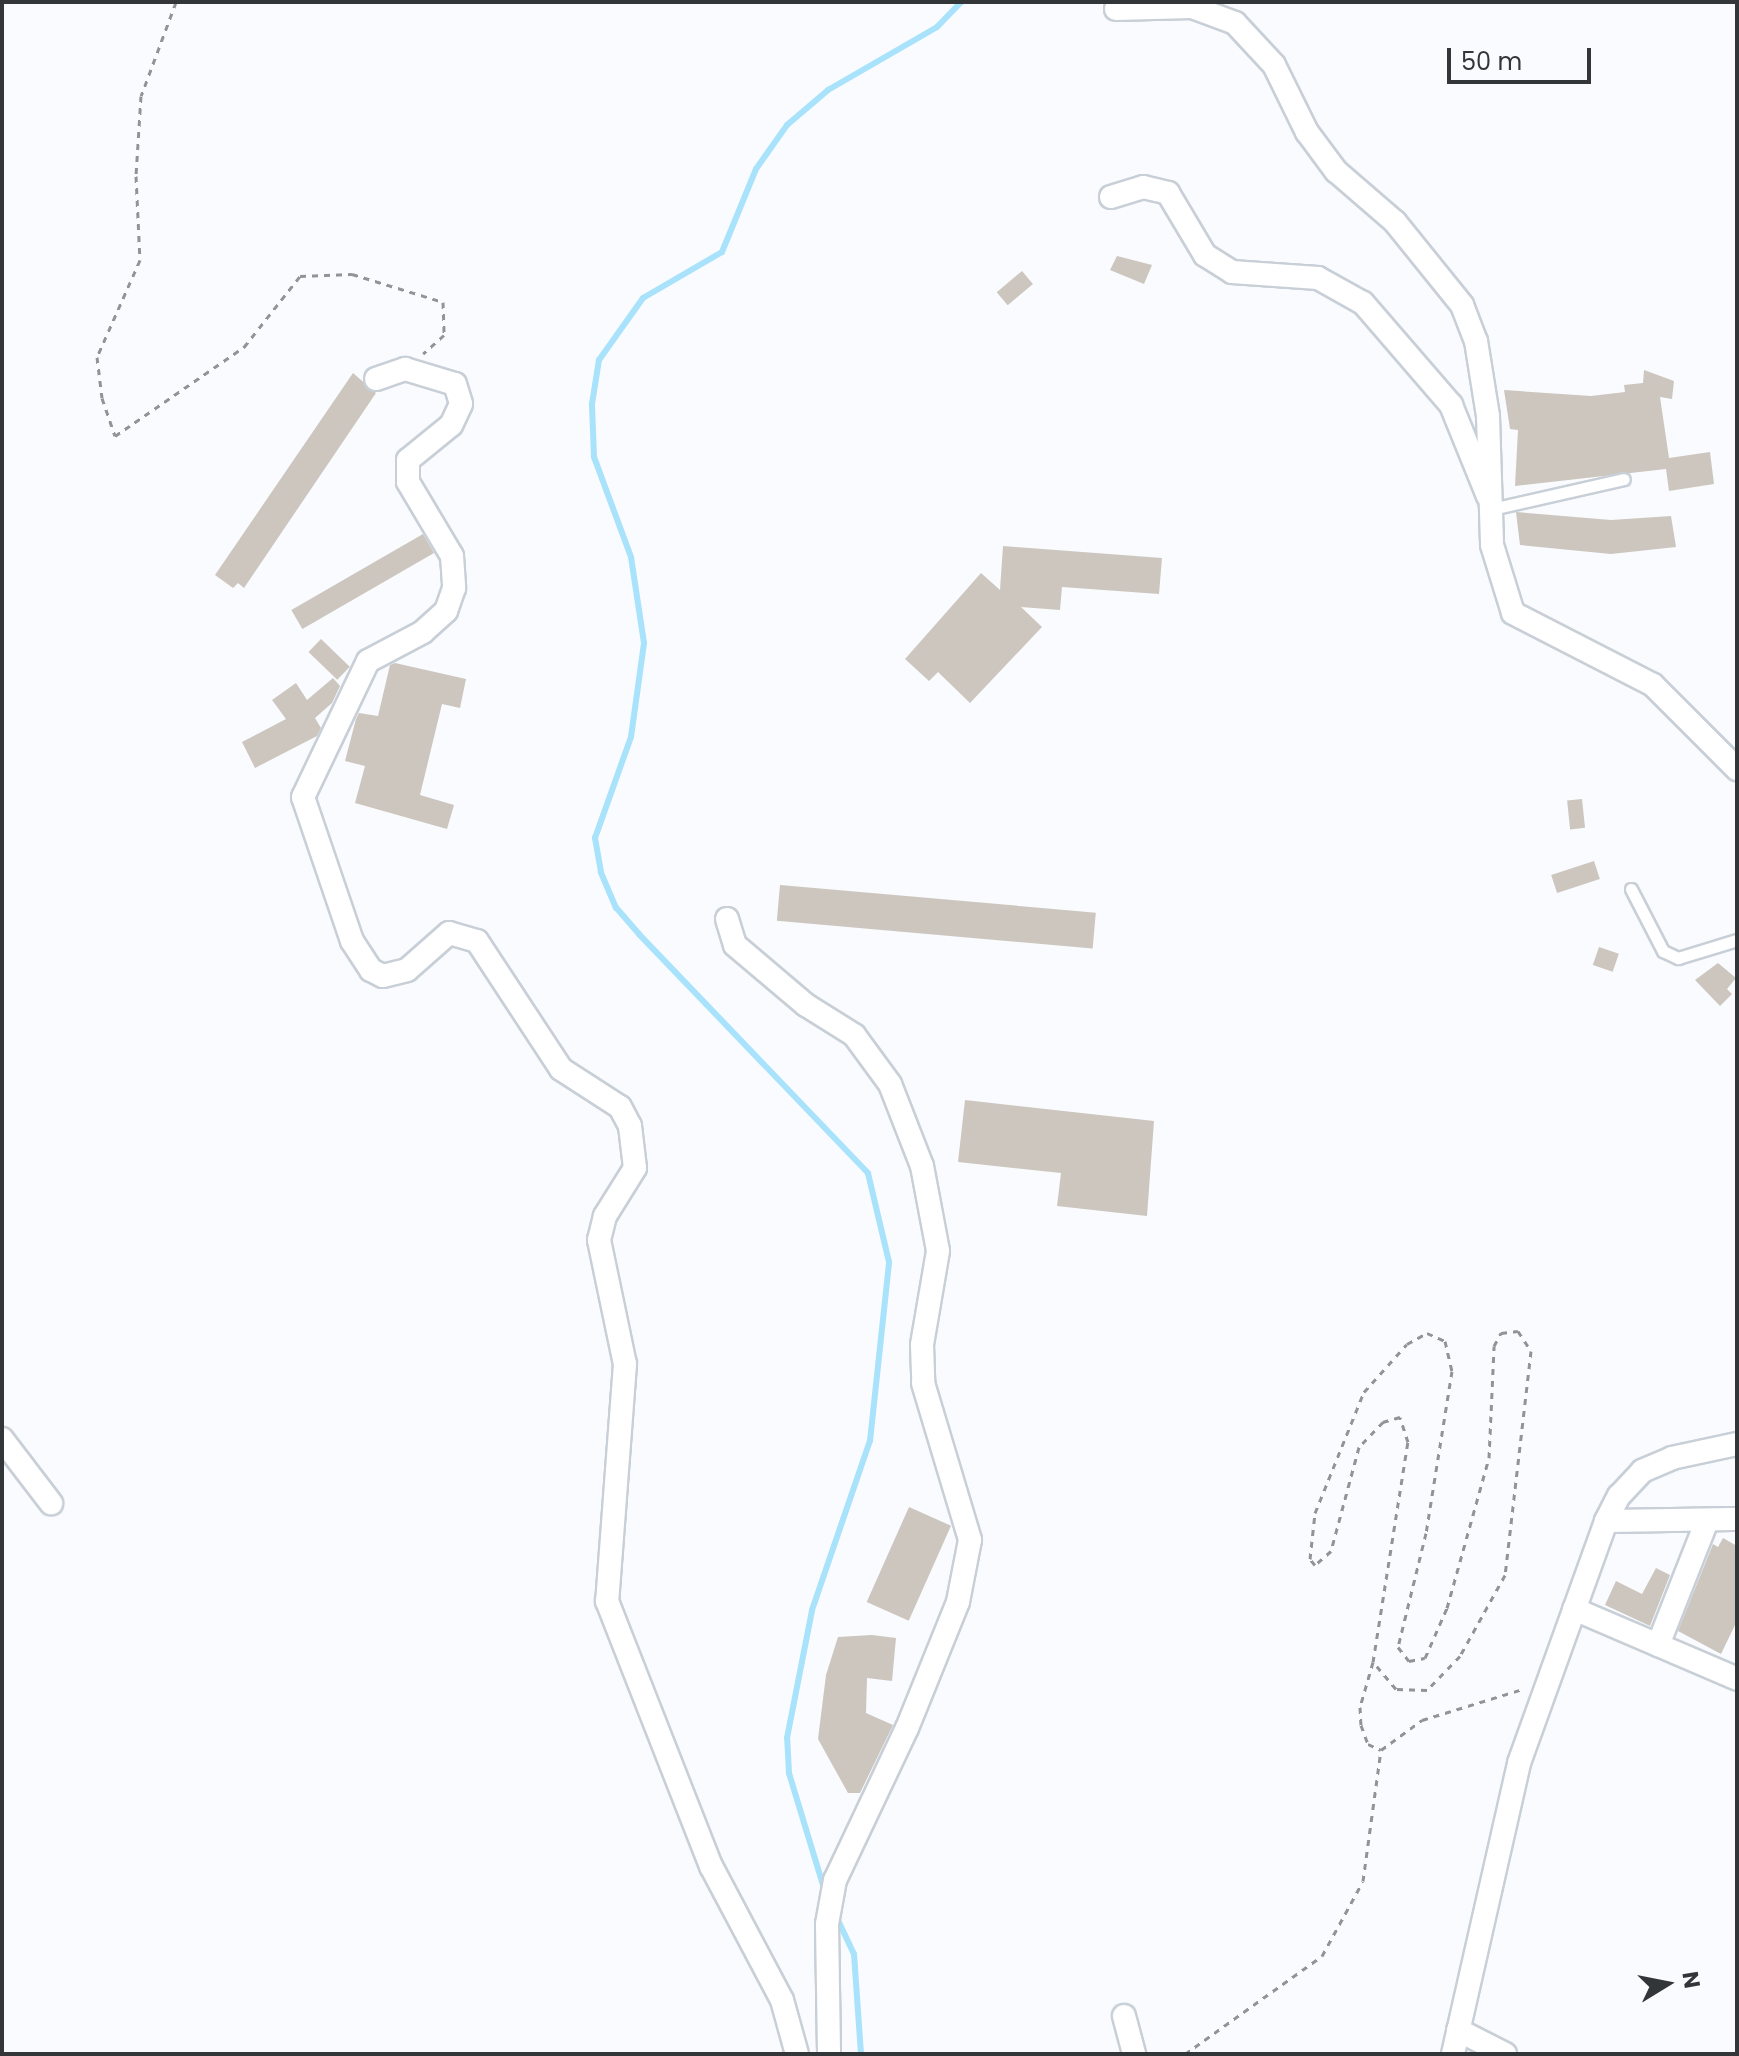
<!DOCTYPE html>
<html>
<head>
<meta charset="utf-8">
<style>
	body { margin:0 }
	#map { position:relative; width:1739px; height:2056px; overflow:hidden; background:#f9fbff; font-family:Poppins,sans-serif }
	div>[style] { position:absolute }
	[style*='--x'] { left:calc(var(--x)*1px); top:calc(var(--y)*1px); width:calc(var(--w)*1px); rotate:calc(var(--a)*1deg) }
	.stream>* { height:6px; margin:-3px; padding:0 3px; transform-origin:3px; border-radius:3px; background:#a8e2fb }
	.building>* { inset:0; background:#ccc6be; transform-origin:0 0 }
	.path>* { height:3px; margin-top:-1.5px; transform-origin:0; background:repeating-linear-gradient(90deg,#919497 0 6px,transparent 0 12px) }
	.roads { filter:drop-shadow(2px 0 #c8cfd7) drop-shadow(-2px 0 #c8cfd7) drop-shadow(0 2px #c8cfd7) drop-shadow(0 -2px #c8cfd7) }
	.service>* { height:11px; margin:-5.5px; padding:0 5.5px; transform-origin:5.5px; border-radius:5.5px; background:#fff }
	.minor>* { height:22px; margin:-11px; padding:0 11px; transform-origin:11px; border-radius:11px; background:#fff }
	span { translate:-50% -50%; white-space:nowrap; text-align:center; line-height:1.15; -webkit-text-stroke:8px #f9fbff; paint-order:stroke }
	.frame { position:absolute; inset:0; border:4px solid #333639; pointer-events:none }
	.north { position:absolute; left:1627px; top:1944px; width:80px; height:80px; -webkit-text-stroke:6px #f9fbff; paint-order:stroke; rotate:80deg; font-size:22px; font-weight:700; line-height:32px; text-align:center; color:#333639 }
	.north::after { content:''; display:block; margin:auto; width:28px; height:36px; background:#333639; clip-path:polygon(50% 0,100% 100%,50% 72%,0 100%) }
	.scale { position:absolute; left:1447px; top:48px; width:144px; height:36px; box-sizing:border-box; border:4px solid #333639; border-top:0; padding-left:10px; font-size:24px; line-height:28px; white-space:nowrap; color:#333639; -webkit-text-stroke:6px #f9fbff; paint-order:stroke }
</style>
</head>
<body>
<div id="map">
	<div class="stream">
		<i style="--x:826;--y:1895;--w:127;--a:-106.9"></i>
		<i style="--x:789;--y:1773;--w:35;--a:-93"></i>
		<i style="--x:787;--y:1738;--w:130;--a:-78.9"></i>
		<i style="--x:812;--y:1610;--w:179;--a:-71.1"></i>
		<i style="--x:870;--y:1441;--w:180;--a:-83.9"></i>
		<i style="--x:889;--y:1262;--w:91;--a:-103.3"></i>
		<i style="--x:868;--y:1173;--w:331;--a:-133.8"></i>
		<i style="--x:639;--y:934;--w:35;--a:-131"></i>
		<i style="--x:616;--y:908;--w:39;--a:-113"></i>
		<i style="--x:601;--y:872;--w:35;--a:-100"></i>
		<i style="--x:595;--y:838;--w:107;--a:-70.4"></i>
		<i style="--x:631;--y:737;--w:95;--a:-82.1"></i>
		<i style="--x:644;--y:643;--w:87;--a:-98.6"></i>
		<i style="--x:631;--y:557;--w:107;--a:-110.3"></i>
		<i style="--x:594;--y:457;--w:53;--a:-92.2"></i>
		<i style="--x:592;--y:404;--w:45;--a:-81"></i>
		<i style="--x:599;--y:360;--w:76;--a:-54.6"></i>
		<i style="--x:643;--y:298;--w:91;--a:-30.2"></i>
		<i style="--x:722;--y:252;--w:90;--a:-67.7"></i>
		<i style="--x:756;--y:169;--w:54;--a:-54.8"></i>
		<i style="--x:787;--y:125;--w:54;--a:-40.5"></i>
		<i style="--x:828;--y:90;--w:126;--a:-30"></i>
		<i style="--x:937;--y:27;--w:35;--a:-46"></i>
		<i style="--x:836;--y:1916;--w:42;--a:64.7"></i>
		<i style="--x:854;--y:1954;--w:100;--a:86"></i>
	</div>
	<div class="building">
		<i style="clip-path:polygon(1117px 256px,1152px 265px,1144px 284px,1110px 270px)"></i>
		<i style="left:1022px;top:271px;width:17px;height:33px;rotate:50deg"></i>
		<i style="clip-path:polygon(1644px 370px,1674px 381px,1672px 399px,1660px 397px,1669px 458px,1710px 452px,1714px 484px,1669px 491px,1666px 469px,1515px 486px,1518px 430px,1510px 429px,1504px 390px,1591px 396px,1625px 392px,1624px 385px,1643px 383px)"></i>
		<i style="clip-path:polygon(353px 373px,376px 393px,244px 588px,238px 583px,233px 588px,215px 575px)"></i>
		<i style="clip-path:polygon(1516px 512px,1611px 520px,1671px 516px,1676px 547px,1611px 554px,1520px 545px)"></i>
		<i style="left:423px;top:534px;width:22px;height:152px;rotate:60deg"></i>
		<i style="clip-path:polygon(1003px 546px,1162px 558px,1159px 594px,1062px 587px,1060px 610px,1021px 607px,1042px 627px,970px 703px,938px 672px,929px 681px,905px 659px,981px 573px,1000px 590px)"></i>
		<i style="left:321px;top:639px;width:40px;height:18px;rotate:44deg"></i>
		<i style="clip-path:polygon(395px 663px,466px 679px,460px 708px,442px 704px,420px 795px,454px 805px,447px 829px,355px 803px,365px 766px,345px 761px,356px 719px,359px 713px,378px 716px,390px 665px)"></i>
		<i style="clip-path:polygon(333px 678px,340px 686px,332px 703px,315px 718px,321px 728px,317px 736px,255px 768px,242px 742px,286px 719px,272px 700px,296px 683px,307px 700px)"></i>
		<i style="left:1582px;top:799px;width:29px;height:15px;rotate:84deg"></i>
		<i style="left:1594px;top:861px;width:19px;height:45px;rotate:72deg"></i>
		<i style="left:780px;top:885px;width:317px;height:36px;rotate:5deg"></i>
		<i style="left:1599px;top:947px;width:21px;height:19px;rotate:19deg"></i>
		<i style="clip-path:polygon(1718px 963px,1736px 978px,1727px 989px,1732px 994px,1720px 1006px,1695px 980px)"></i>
		<i style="clip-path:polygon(965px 1100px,1154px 1121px,1147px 1216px,1057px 1206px,1061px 1173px,958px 1162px)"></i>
		<i style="left:909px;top:1507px;width:46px;height:104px;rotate:24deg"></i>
		<i style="clip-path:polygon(1723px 1538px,1737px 1546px,1737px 1621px,1721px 1654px,1678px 1631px,1713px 1544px,1718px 1547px)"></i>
		<i style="clip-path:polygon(1656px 1568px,1670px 1575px,1650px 1626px,1605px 1605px,1616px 1581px,1642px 1594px)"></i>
		<i style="clip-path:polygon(872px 1635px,896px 1638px,892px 1681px,867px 1678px,866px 1713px,893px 1725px,860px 1793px,848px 1793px,818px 1739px,826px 1675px,838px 1637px)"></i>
	</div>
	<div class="path">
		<i style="--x:176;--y:2;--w:100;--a:110.4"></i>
		<i style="--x:141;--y:96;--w:80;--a:93.6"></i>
		<i style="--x:136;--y:176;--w:84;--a:87.3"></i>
		<i style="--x:140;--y:260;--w:106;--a:113.9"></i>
		<i style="--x:97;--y:357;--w:41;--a:83"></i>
		<i style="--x:102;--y:398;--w:40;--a:71.1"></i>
		<i style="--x:115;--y:436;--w:157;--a:-34.6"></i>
		<i style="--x:244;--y:347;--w:90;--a:-51.7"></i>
		<i style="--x:300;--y:276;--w:52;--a:-2.2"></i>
		<i style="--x:352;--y:274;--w:95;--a:17.1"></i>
		<i style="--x:443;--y:302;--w:33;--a:88"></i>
		<i style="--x:444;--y:335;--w:28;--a:138"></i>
		<i style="--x:1518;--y:1331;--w:24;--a:57"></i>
		<i style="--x:1531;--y:1351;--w:226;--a:96.6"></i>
		<i style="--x:1505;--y:1575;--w:93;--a:119.1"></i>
		<i style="--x:1460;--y:1656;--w:47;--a:134.1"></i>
		<i style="--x:1427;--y:1690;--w:31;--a:-178"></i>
		<i style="--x:1396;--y:1689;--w:35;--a:-130"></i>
		<i style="--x:1373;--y:1662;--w:223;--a:-81"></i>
		<i style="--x:1408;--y:1442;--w:26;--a:-108"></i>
		<i style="--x:1400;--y:1417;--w:18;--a:164"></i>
		<i style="--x:1383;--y:1422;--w:35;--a:134"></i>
		<i style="--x:1359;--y:1447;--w:108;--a:105.1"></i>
		<i style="--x:1331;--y:1551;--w:21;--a:139"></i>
		<i style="--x:1315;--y:1565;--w:8;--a:-130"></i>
		<i style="--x:1310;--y:1559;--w:46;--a:-83.8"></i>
		<i style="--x:1315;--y:1513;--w:131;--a:-68"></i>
		<i style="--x:1364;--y:1392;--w:64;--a:-48.1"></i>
		<i style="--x:1407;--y:1344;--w:23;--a:-29"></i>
		<i style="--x:1427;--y:1333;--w:20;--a:24"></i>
		<i style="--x:1445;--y:1341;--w:31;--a:77"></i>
		<i style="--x:1452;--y:1371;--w:164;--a:99.1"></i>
		<i style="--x:1426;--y:1533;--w:117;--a:103.8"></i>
		<i style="--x:1398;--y:1647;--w:18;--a:52"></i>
		<i style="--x:1409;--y:1661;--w:16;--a:-11"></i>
		<i style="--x:1425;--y:1658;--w:55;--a:-66.3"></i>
		<i style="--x:1447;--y:1608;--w:156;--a:-74.4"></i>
		<i style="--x:1489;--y:1458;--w:112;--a:-87.4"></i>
		<i style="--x:1494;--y:1346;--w:15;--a:-62"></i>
		<i style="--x:1501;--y:1333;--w:17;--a:-7"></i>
		<i style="--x:1373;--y:1662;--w:47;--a:106.1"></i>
		<i style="--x:1360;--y:1707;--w:18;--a:87"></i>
		<i style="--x:1361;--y:1725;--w:20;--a:70"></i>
		<i style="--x:1368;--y:1744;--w:14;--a:25"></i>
		<i style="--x:1185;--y:2054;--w:168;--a:-35.6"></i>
		<i style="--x:1322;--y:1956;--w:85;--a:-61.3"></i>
		<i style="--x:1363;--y:1881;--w:132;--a:-82.2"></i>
		<i style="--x:1381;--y:1750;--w:51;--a:-36.2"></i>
		<i style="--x:1422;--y:1720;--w:106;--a:-17.1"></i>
	</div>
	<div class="roads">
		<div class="service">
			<i style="--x:1492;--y:509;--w:135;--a:-12.8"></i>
			<i style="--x:1631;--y:889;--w:70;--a:62.7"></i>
			<i style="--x:1663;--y:951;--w:17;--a:25"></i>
			<i style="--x:1678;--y:958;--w:62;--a:-17"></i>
		</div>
		<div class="minor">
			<i style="--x:1116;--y:9;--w:76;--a:-1.5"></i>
			<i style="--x:1192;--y:7;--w:46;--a:20.4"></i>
			<i style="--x:1235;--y:23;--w:57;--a:47.1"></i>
			<i style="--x:1274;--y:65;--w:75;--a:63.8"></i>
			<i style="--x:1307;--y:132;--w:49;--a:53.4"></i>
			<i style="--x:1336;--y:171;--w:78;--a:40.8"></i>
			<i style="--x:1395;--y:222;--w:107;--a:51.1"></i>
			<i style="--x:1462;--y:305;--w:39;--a:69"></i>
			<i style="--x:1476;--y:341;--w:76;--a:80.9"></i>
			<i style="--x:1488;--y:416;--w:129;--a:88.2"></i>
			<i style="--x:1492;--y:545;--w:71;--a:72.8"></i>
			<i style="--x:1513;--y:613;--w:157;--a:27.2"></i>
			<i style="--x:1653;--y:685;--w:119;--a:45"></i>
			<i style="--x:1111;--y:197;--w:34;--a:-17"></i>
			<i style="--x:1143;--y:187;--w:26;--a:13"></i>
			<i style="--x:1168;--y:193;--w:72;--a:59.2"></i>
			<i style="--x:1205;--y:255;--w:32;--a:32"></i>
			<i style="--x:1232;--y:272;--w:86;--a:4"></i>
			<i style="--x:1318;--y:278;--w:51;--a:29.1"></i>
			<i style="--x:1363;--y:303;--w:135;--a:49.2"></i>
			<i style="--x:1451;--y:405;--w:98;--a:67.9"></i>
			<i style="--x:376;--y:379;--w:31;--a:-19"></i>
			<i style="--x:405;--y:369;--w:52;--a:16.7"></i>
			<i style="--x:455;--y:384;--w:21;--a:73"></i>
			<i style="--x:461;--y:404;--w:23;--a:115"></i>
			<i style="--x:451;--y:425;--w:55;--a:140.9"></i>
			<i style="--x:408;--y:460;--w:22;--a:90"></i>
			<i style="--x:408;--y:482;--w:86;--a:59.3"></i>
			<i style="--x:452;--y:556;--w:32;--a:86"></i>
			<i style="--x:454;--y:588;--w:24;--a:109"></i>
			<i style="--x:446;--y:611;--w:31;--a:138"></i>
			<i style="--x:423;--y:632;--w:62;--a:152.2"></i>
			<i style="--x:368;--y:661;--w:151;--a:115.5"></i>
			<i style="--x:303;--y:797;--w:152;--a:71.2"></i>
			<i style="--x:352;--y:941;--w:35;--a:57"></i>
			<i style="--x:371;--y:970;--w:13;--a:27"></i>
			<i style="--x:383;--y:976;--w:25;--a:-14"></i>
			<i style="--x:407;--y:970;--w:56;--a:-41.4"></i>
			<i style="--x:449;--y:933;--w:29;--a:16"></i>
			<i style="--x:477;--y:941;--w:153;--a:56.7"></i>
			<i style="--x:561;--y:1069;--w:70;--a:32.8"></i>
			<i style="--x:620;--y:1107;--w:21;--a:62"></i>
			<i style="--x:630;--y:1126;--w:42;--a:83.2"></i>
			<i style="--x:635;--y:1168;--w:57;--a:122"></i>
			<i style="--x:605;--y:1216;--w:25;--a:104"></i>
			<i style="--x:599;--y:1240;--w:127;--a:78.2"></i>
			<i style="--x:625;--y:1364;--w:238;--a:94.3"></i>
			<i style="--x:607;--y:1601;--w:285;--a:68.6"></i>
			<i style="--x:711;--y:1866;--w:152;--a:62.1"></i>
			<i style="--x:782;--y:2000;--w:56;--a:74.5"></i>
			<i style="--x:727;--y:919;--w:27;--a:73"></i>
			<i style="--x:735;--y:945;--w:93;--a:40.2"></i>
			<i style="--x:806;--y:1005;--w:57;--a:32"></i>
			<i style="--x:854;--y:1035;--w:61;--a:53.7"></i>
			<i style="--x:890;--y:1084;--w:88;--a:68.7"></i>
			<i style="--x:922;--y:1166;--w:86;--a:79.3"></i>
			<i style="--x:938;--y:1251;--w:95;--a:99.7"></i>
			<i style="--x:922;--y:1345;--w:38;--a:88"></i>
			<i style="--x:923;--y:1383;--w:164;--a:73.3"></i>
			<i style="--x:970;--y:1540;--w:63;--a:101"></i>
			<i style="--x:958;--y:1602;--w:136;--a:112"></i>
			<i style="--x:907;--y:1728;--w:168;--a:115.3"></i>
			<i style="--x:835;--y:1880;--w:45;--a:100.3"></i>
			<i style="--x:827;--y:1924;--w:130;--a:89.1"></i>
			<i style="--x:2;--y:1439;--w:81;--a:52.6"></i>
			<i style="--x:1606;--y:1521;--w:131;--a:-0.9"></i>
			<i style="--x:1574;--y:1609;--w:177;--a:23.2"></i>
			<i style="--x:1658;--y:1645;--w:131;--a:-68.5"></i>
			<i style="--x:1124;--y:2016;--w:39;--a:75"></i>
			<i style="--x:1458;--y:2030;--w:53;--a:27.1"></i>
			<i style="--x:1453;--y:2054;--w:298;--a:-77.2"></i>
			<i style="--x:1519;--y:1763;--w:257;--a:-70.2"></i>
			<i style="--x:1606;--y:1521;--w:28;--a:-63"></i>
			<i style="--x:1619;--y:1496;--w:34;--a:-47"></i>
			<i style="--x:1642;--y:1471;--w:33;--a:-23"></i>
			<i style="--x:1672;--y:1458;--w:66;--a:-12.2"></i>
		</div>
	</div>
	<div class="frame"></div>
	<div class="north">N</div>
	<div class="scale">50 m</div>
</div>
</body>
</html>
